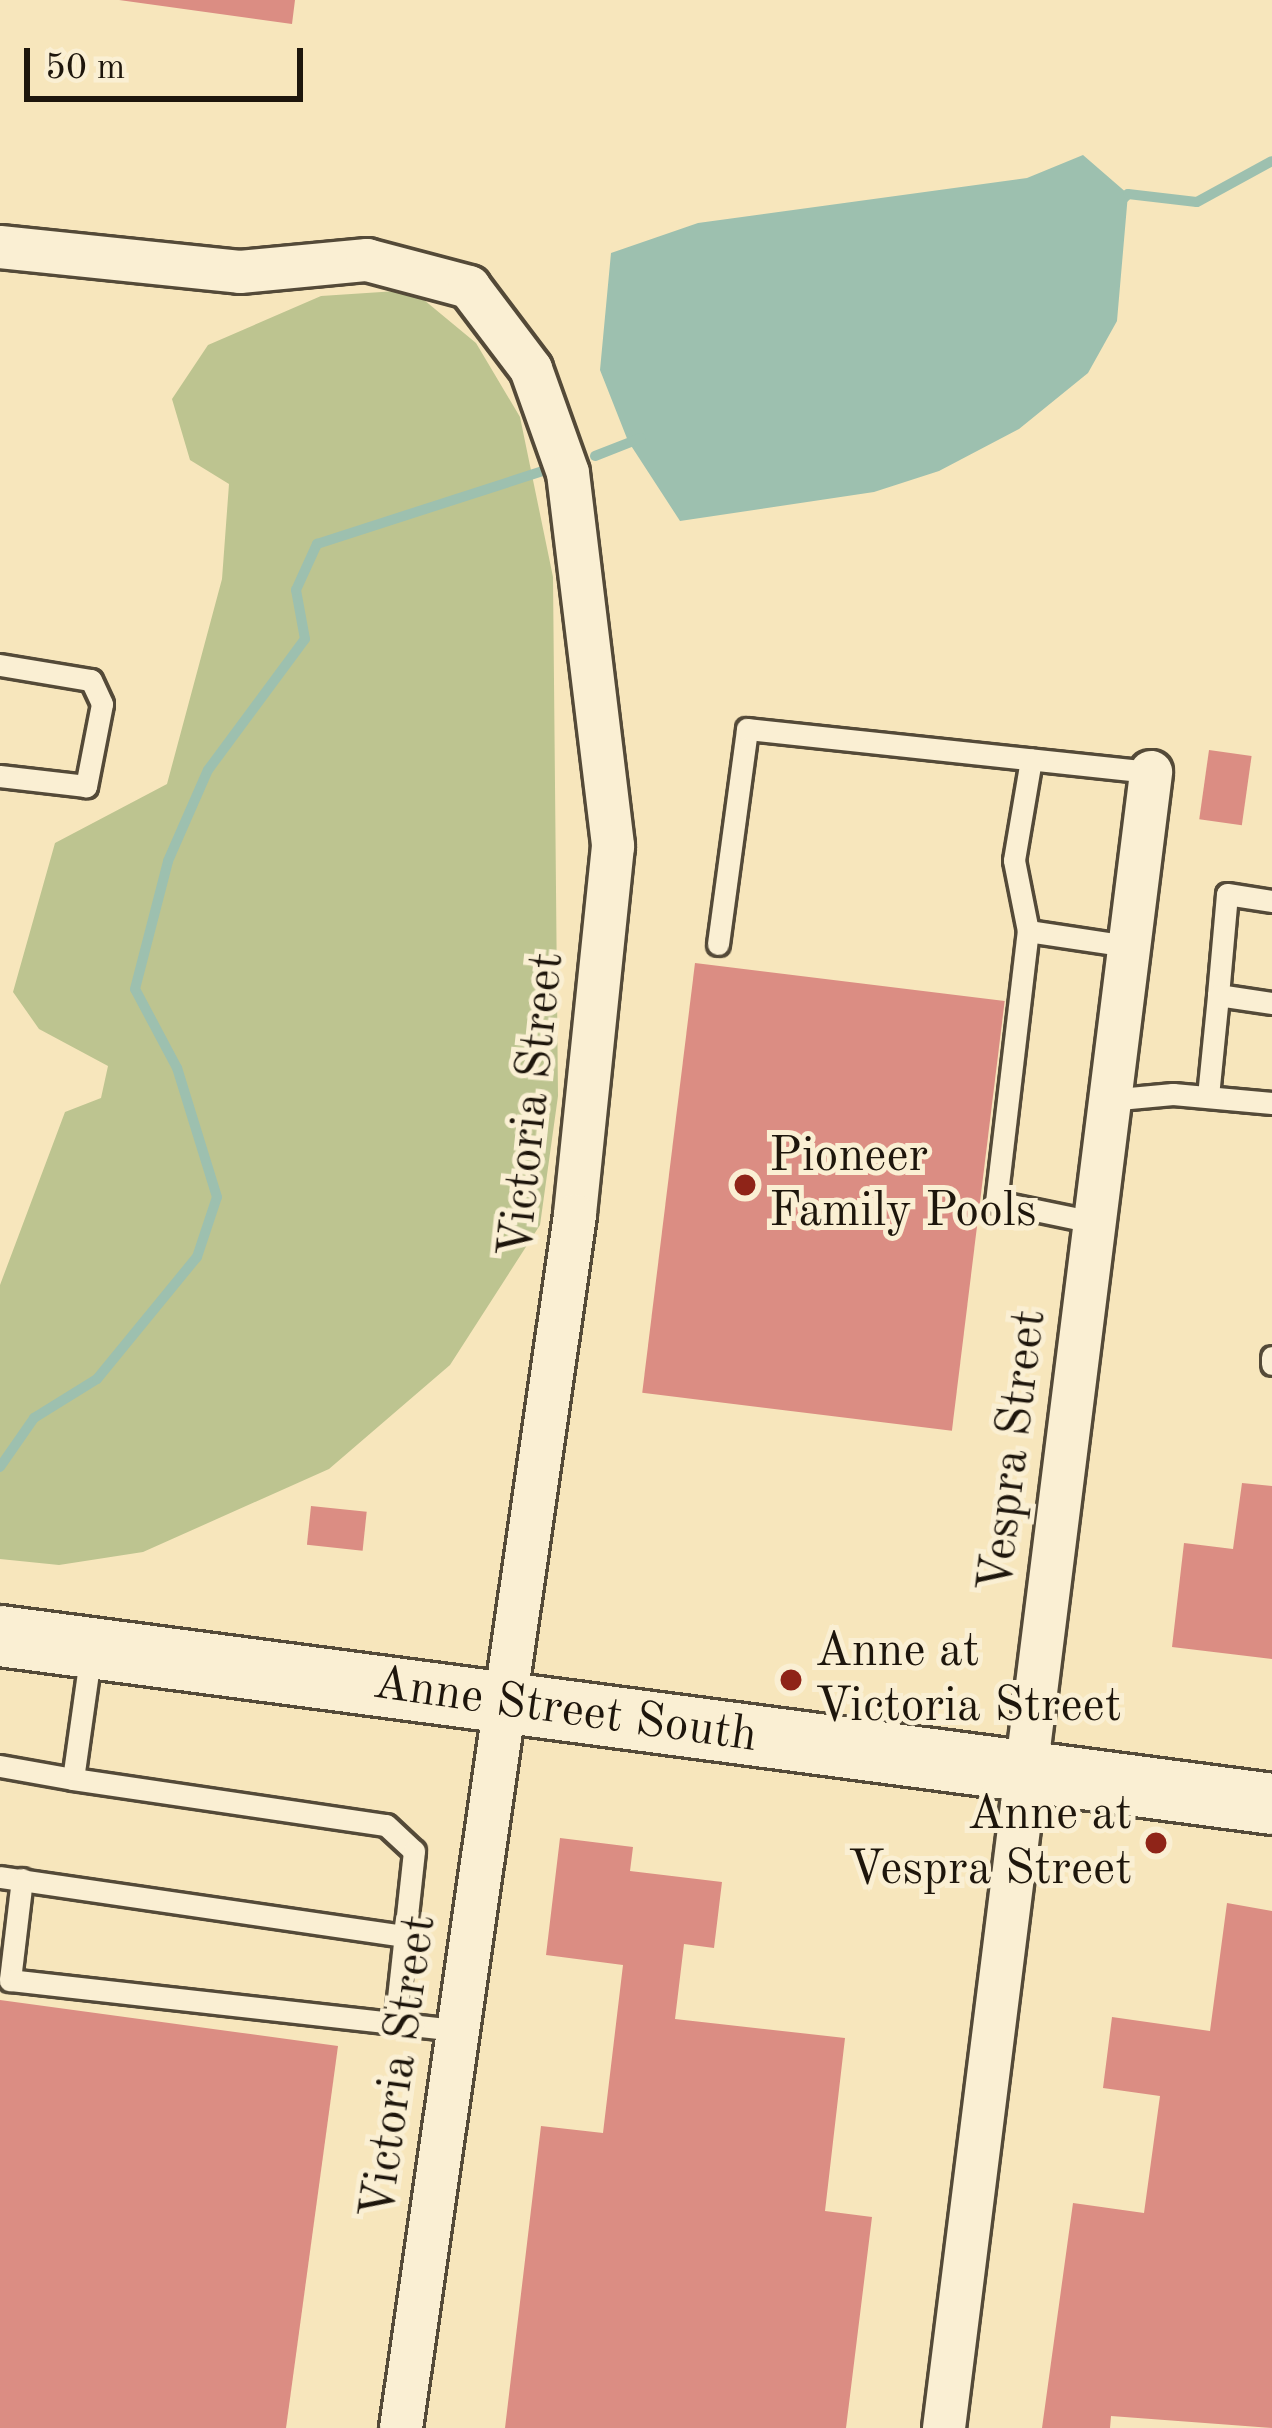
<!DOCTYPE html>
<html>
<head>
<meta charset="utf-8">
<style>
	body { margin:0 }
	#map { position:relative; width:1272px; height:2428px; overflow:hidden; background:#f7e6bc; font-family:"Old Standard TT",serif }
	div>[style] { position:absolute }
	[style*='--x'] { left:calc(var(--x)*1px); top:calc(var(--y)*1px); width:calc(var(--w)*1px); rotate:calc(var(--a)*1deg) }
	.green>* { inset:0; background:#bdc490 }
	.water>* { inset:0; background:#9dc0af }
	.stream>* { height:10px; margin:-5px; padding:0 5px; transform-origin:5px; border-radius:5px; background:#9dc0af }
	.building>* { inset:0; background:#db8d83; transform-origin:0 0 }
	.roads { filter:drop-shadow(3px 0 #544a38) drop-shadow(-3px 0 #544a38) drop-shadow(0 3px #544a38) drop-shadow(0 -3px #544a38) }
	.lane>* { height:21px; margin:-10.5px; padding:0 10.5px; transform-origin:10.5px; border-radius:10.5px; background:#faefd3 }
	.street>* { height:42px; margin:-21px; padding:0 21px; transform-origin:21px; border-radius:21px; background:#faefd3 }
	.secondary>* { height:60px; margin:-30px; padding:0 30px; transform-origin:30px; border-radius:30px; background:#faefd3 }
	.dots>* { width:33px; height:33px; translate:-50% -50%; box-sizing:border-box; border:6px solid #faefd3; border-radius:50% }
	span { translate:-50% -50%; white-space:nowrap; text-align:center; line-height:1.15; -webkit-text-stroke:10px #faefd3; paint-order:stroke }
	.street-label { font-size:48px; color:#1e160c }
	.poi-label { font-size:48px; color:#1e160c }
	.left { translate:0 -50%; text-align:left }
	.right { translate:-100% -50%; text-align:right }
	.scale { position:absolute; left:24px; top:48px; width:279px; height:54px; box-sizing:border-box; border:6px solid #1e160c; border-top:0; padding-left:15px; font-size:36px; line-height:42px; white-space:nowrap; color:#1e160c; -webkit-text-stroke:9px #faefd3; paint-order:stroke }
</style>
</head>
<body>
<div id="map">
	<div class="green">
		<i style="clip-path:polygon(412px 290px,476px 343px,520px 417px,553px 577px,558px 1096px,540px 1225px,450px 1365px,329px 1469px,143px 1552px,59px 1565px,0 1559px,0 1285px,65px 1112px,101px 1098px,108px 1066px,39px 1029px,13px 992px,55px 843px,167px 784px,222px 579px,229px 484px,190px 460px,172px 399px,208px 345px,321px 296px)"></i>
	</div>
	<div class="water">
		<i style="clip-path:polygon(1083px 155px,1128px 194px,1117px 321px,1088px 373px,1019px 429px,939px 471px,874px 492px,680px 521px,628px 441px,600px 370px,611px 253px,698px 223px,1027px 178px)"></i>
	</div>
	<div class="stream">
		<i style="--x:1122;--y:200;--w:8;--a:-45"></i>
		<i style="--x:1128;--y:194;--w:69;--a:6.6"></i>
		<i style="--x:1197;--y:202;--w:85;--a:-28.7"></i>
		<i style="--x:595;--y:456;--w:49;--a:-21.4"></i>
		<i style="--x:0;--y:1467;--w:60;--a:-55.2"></i>
		<i style="--x:34;--y:1418;--w:74;--a:-31.8"></i>
		<i style="--x:97;--y:1379;--w:158;--a:-50.7"></i>
		<i style="--x:197;--y:1257;--w:63;--a:-71.6"></i>
		<i style="--x:217;--y:1197;--w:135;--a:-107.2"></i>
		<i style="--x:177;--y:1068;--w:89;--a:-118"></i>
		<i style="--x:135;--y:989;--w:132;--a:-75.5"></i>
		<i style="--x:168;--y:861;--w:99;--a:-66.3"></i>
		<i style="--x:208;--y:770;--w:163;--a:-53.5"></i>
		<i style="--x:305;--y:639;--w:50;--a:-100.4"></i>
		<i style="--x:296;--y:590;--w:51;--a:-65.5"></i>
		<i style="--x:317;--y:544;--w:247;--a:-17.9"></i>
	</div>
	<div class="building">
		<i style="clip-path:polygon(119px 0,295px 0,292px 24px)"></i>
		<i style="left:1209px;top:750px;width:43px;height:70px;rotate:8deg"></i>
		<i style="left:695px;top:963px;width:312px;height:433px;rotate:7deg"></i>
		<i style="clip-path:polygon(1242px 1483px,1272px 1486px,1272px 1659px,1172px 1647px,1184px 1543px,1233px 1549px)"></i>
		<i style="left:311px;top:1506px;width:56px;height:39px;rotate:6deg"></i>
		<i style="clip-path:polygon(560px 1838px,633px 1847px,630px 1871px,722px 1882px,714px 1948px,684px 1944px,675px 2019px,845px 2038px,825px 2211px,872px 2217px,846px 2428px,505px 2428px,541px 2126px,603px 2133px,623px 1965px,546px 1955px)"></i>
		<i style="clip-path:polygon(1227px 1903px,1272px 1911px,1272px 2428px,1111px 2416px,1110px 2428px,1042px 2428px,1073px 2203px,1144px 2213px,1160px 2096px,1103px 2088px,1112px 2017px,1210px 2031px)"></i>
		<i style="clip-path:polygon(0 2000px,338px 2046px,286px 2428px,0 2428px)"></i>
	</div>
	<div class="roads">
		<div class="lane">
			<i style="--x:0;--y:665;--w:92;--a:9.4"></i>
			<i style="--x:91;--y:680;--w:26;--a:65"></i>
			<i style="--x:102;--y:704;--w:84;--a:101"></i>
			<i style="--x:86;--y:786;--w:87;--a:-173.4"></i>
			<i style="--x:1028;--y:931;--w:72;--a:-101.2"></i>
			<i style="--x:1014;--y:860;--w:102;--a:-80.4"></i>
			<i style="--x:718;--y:944;--w:217;--a:-82.3"></i>
			<i style="--x:747;--y:729;--w:406;--a:6.1"></i>
			<i style="--x:1218;--y:995;--w:101;--a:-84.9"></i>
			<i style="--x:1227;--y:894;--w:46;--a:8.8"></i>
			<i style="--x:1208;--y:1096;--w:101;--a:-84.3"></i>
			<i style="--x:1218;--y:995;--w:55;--a:8.4"></i>
			<i style="--x:1108;--y:1100;--w:65;--a:-5.3"></i>
			<i style="--x:1173;--y:1094;--w:99;--a:5.2"></i>
			<i style="--x:1093;--y:1222;--w:99;--a:-168.3"></i>
			<i style="--x:996;--y:1202;--w:273;--a:-83.3"></i>
			<i style="--x:1028;--y:931;--w:100;--a:8.6"></i>
			<i style="--x:1272;--y:1357;--w:7;--a:90"></i>
			<i style="--x:91;--y:1651;--w:129;--a:98"></i>
			<i style="--x:73;--y:1779;--w:316;--a:8.4"></i>
			<i style="--x:386;--y:1825;--w:38;--a:43"></i>
			<i style="--x:414;--y:1851;--w:175;--a:96.2"></i>
			<i style="--x:0;--y:1766;--w:74;--a:10.1"></i>
			<i style="--x:0;--y:1877;--w:409;--a:8.3"></i>
			<i style="--x:22;--y:1879;--w:102;--a:96.8"></i>
			<i style="--x:10;--y:1980;--w:450;--a:6.4"></i>
		</div>
		<div class="street">
			<i style="--x:0;--y:247;--w:241;--a:5.9"></i>
			<i style="--x:240;--y:272;--w:128;--a:-5.4"></i>
			<i style="--x:367;--y:260;--w:106;--a:14.8"></i>
			<i style="--x:469;--y:287;--w:103;--a:52.9"></i>
			<i style="--x:531;--y:369;--w:110;--a:70.4"></i>
			<i style="--x:568;--y:473;--w:376;--a:83.1"></i>
			<i style="--x:613;--y:846;--w:371;--a:95.9"></i>
			<i style="--x:575;--y:1215;--w:1225;--a:98.16"></i>
			<i style="--x:944;--y:2428;--w:1669;--a:-82.87"></i>
		</div>
		<div class="secondary">
			<i style="--x:0;--y:1636;--w:1283;--a:7.52"></i>
		</div>
	</div>
	<div class="dots">
		<i style="left:745px;top:1185px;background:#8f2418"></i>
		<i style="left:791px;top:1680px;background:#8f2418"></i>
		<i style="left:1156px;top:1843px;background:#8f2418"></i>
	</div>
	<div class="street-label">
		<span style="left:533px;top:1105px;rotate:-84deg">Victoria Street</span>
		<span style="left:1014px;top:1451px;rotate:-83deg">Vespra Street</span>
		<span style="left:565px;top:1711px;rotate:8deg">Anne Street South</span>
		<span style="left:400px;top:2067px;rotate:-82deg">Victoria Street</span>
	</div>
	<div class="poi-label">
		<span class="left" style="left:769px;top:1185px">Pioneer<br>Family Pools</span>
		<span class="left" style="left:815px;top:1680px">Anne at<br>Victoria Street</span>
		<span class="right" style="left:1132px;top:1843px">Anne at<br>Vespra Street</span>
	</div>
	<div class="scale">50 m</div>
</div>
</body>
</html>
